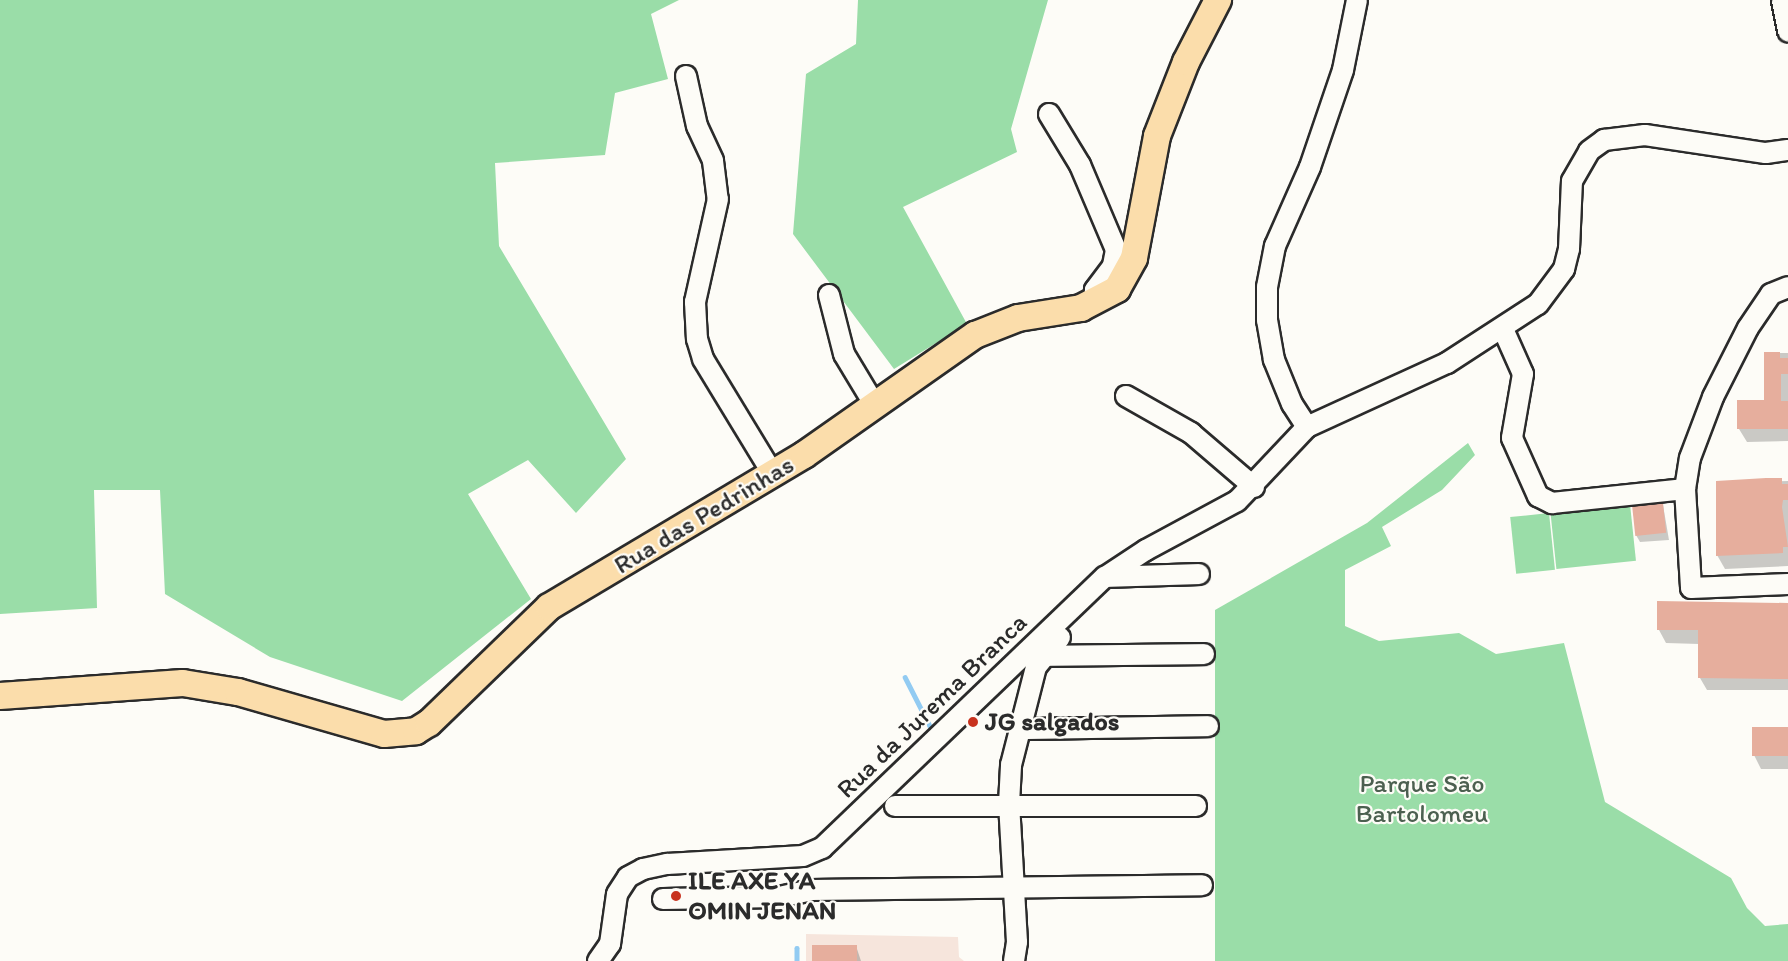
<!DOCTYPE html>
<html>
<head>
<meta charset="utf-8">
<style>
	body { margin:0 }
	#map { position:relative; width:1788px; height:961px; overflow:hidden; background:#fdfcf7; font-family:Itim,sans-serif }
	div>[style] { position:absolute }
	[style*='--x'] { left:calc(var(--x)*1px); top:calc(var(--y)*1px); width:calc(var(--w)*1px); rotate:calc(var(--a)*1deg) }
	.built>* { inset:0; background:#f6e5dc }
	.green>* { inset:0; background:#9adda8; transform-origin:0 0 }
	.shadow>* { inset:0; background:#0003 }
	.stream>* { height:4.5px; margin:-2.25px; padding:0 2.25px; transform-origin:2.25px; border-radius:2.25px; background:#92cbf2 }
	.building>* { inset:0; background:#e6ae9d; transform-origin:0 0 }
	.roads { filter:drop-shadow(2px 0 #2b2b2b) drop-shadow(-2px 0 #2b2b2b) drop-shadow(0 2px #2b2b2b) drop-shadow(0 -2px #2b2b2b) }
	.minor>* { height:20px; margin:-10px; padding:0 10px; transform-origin:10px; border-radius:10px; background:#fdfcf7 }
	.major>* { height:26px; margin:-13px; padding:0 13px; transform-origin:13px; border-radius:13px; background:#fbddab }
	.dots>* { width:16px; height:16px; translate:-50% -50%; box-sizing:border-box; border:3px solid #fdfcf7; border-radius:50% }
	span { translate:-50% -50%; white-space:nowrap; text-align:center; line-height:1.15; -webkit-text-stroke:4.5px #fdfcf7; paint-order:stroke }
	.street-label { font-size:26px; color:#2b2b2b }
	.poi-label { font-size:26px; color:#2b2b2b; font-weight:700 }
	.left { translate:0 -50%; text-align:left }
	.park-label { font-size:26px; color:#4c6050 }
</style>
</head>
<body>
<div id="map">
	<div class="built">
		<i style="clip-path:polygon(806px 934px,958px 937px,959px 957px,964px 961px,806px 961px)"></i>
	</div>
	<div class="green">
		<i style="clip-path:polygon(0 0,679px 0,651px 14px,668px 79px,615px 93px,605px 155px,495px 163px,499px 246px,626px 459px,576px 513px,528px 460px,468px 494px,531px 599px,402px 701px,270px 657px,165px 594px,160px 490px,94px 490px,97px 608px,0 614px)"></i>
		<i style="clip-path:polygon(858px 0,1048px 0,1011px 129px,1017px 152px,903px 207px,967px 324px,894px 369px,793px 234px,806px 74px,856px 44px)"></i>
		<i style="clip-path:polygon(1468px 443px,1475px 455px,1442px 490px,1382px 527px,1391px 546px,1345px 570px,1345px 626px,1379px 641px,1459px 633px,1496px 654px,1564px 643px,1605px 802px,1731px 878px,1747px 908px,1765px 926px,1788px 924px,1788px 961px,1215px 961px,1215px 610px,1367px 523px)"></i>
		<i style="left:1630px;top:504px;width:57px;height:80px;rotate:84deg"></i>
		<i style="left:1549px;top:513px;width:57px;height:39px;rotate:84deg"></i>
	</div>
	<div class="shadow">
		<i style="clip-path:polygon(1766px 353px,1788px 353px,1788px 441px,1747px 442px,1739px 429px,1766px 402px)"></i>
		<i style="clip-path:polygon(1788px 481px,1788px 566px,1725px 569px,1717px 555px,1717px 482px)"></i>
		<i style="clip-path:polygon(1663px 505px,1669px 540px,1640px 542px,1636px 535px)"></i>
		<i style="clip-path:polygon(1658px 603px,1788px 603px,1788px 690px,1707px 690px,1700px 678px,1699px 644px,1666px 643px,1659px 630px)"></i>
		<i style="clip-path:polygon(1788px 728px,1788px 769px,1761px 769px,1754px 755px)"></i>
		<i style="clip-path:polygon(856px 946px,861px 961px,813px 961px)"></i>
	</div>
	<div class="stream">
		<i style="--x:905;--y:677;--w:64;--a:63"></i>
		<i style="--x:797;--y:948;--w:13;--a:90"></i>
	</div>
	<div class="building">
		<i style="clip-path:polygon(1764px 352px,1780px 352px,1780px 358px,1788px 358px,1788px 374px,1781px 374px,1781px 401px,1788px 401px,1788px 429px,1737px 429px,1737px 400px,1764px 400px)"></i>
		<i style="clip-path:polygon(1766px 478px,1782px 478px,1782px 484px,1788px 484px,1788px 500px,1783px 500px,1782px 507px,1788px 547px,1783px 547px,1783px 553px,1716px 556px,1716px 481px)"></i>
		<i style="left:1663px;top:503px;width:30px;height:31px;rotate:84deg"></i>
		<i style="clip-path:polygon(1657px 601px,1788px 603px,1788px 679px,1698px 678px,1698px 630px,1657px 630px)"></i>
		<i style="left:1752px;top:727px;width:36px;height:29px"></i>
		<i style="left:812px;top:945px;width:45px;height:16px"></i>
	</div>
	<div class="roads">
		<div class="minor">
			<i style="--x:1782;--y:0;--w:32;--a:79"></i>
			<i style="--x:686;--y:76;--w:51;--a:77.6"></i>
			<i style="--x:697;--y:126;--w:38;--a:65"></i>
			<i style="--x:713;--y:161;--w:38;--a:83"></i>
			<i style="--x:718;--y:199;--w:106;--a:102.6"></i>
			<i style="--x:695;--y:302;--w:37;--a:87"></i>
			<i style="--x:697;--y:339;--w:21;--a:73"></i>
			<i style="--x:703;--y:359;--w:135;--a:58.7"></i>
			<i style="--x:1049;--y:114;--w:60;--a:58.7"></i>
			<i style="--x:1080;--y:165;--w:92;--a:67"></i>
			<i style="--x:1116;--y:250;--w:16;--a:101"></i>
			<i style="--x:1113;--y:266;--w:30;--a:127"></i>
			<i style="--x:1095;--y:290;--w:13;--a:94"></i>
			<i style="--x:829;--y:295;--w:61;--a:75.7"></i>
			<i style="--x:844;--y:354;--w:62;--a:58.9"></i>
			<i style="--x:1503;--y:329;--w:49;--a:66"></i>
			<i style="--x:1523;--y:374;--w:65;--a:99.8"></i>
			<i style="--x:1512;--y:438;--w:64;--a:65.9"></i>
			<i style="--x:1538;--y:496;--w:16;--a:27"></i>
			<i style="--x:1552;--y:503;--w:134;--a:-6"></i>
			<i style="--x:1685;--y:489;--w:31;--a:-81"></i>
			<i style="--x:1690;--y:458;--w:65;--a:-69.3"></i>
			<i style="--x:1713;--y:397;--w:77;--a:-63.1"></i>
			<i style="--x:1748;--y:328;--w:41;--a:-55.9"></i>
			<i style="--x:1771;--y:294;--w:18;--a:-22"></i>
			<i style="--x:1126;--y:396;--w:75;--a:29.6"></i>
			<i style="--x:1191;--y:433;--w:83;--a:40.6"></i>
			<i style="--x:1307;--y:427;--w:27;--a:-123"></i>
			<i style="--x:1292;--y:404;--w:48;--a:-112.2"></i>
			<i style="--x:1274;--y:360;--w:41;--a:-99.9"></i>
			<i style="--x:1267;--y:320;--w:33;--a:-90"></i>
			<i style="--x:1267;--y:287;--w:42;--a:-79"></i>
			<i style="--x:1275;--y:246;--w:86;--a:-66.1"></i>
			<i style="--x:1310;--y:167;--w:102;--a:-71.2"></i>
			<i style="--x:1343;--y:70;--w:71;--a:-78.7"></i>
			<i style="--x:1685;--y:489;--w:99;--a:86.5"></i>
			<i style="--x:1691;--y:588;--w:97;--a:-2.4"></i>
			<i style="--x:1105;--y:577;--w:94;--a:-1.8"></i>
			<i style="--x:1042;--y:656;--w:162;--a:-0.7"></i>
			<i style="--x:1022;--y:729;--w:186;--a:-0.9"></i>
			<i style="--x:895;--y:806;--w:301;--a:0"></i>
			<i style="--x:663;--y:899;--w:116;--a:-1"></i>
			<i style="--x:779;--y:897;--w:33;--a:-12"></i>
			<i style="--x:811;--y:890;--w:391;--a:-0.7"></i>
			<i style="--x:598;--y:961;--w:21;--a:-55"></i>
			<i style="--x:610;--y:944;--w:50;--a:-82"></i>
			<i style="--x:617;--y:894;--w:20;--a:-57"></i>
			<i style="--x:628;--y:877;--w:17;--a:-28"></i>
			<i style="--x:643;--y:869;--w:25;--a:-12"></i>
			<i style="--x:667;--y:864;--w:136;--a:-3.4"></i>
			<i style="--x:803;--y:856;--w:21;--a:-23"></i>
			<i style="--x:822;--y:848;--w:392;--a:-43.8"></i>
			<i style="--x:1105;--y:577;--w:49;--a:-33.4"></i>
			<i style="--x:1146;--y:550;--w:103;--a:-28.3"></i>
			<i style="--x:1237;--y:501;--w:102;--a:-46.6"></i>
			<i style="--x:1307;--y:427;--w:154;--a:-24.6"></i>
			<i style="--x:1447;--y:363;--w:108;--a:-33"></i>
			<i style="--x:1538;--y:304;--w:44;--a:-53.4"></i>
			<i style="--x:1564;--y:269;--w:21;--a:-76"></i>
			<i style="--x:1569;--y:249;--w:68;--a:-87.5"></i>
			<i style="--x:1572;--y:181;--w:34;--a:-60"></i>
			<i style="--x:1589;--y:151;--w:19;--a:-36"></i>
			<i style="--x:1604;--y:140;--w:41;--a:-7"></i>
			<i style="--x:1645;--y:135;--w:122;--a:8.5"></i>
			<i style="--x:1766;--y:153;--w:22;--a:-8"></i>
			<i style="--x:1014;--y:961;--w:19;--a:-81"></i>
			<i style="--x:1017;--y:942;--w:138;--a:-93.3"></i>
			<i style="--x:1009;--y:804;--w:39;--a:-87"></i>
			<i style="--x:1011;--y:765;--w:101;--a:-75.7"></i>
			<i style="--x:1036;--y:667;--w:38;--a:-51"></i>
		</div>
		<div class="major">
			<i style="--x:0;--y:696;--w:183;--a:-4.1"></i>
			<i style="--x:183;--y:683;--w:56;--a:9.3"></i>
			<i style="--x:238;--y:692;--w:152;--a:16"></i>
			<i style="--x:384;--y:734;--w:32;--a:-5"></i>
			<i style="--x:416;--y:731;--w:15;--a:-32"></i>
			<i style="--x:429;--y:723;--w:167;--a:-44"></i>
			<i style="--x:549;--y:607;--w:297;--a:-30.8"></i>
			<i style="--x:804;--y:455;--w:209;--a:-35.1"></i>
			<i style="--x:975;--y:335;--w:46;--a:-21.6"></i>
			<i style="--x:1018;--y:318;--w:64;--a:-9"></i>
			<i style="--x:1081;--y:308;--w:41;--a:-27.8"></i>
			<i style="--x:1117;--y:289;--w:35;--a:-61"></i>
			<i style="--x:1134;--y:258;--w:124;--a:-79.3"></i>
			<i style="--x:1157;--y:136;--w:79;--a:-68.6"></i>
			<i style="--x:1186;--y:62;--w:70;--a:-62.7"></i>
		</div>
	</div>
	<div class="dots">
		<i style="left:973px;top:722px;background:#c8321e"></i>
		<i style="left:676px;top:896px;background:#c8321e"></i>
	</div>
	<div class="street-label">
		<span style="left:704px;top:515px;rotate:-31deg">Rua das Pedrinhas</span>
		<span style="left:932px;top:706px;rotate:-44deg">Rua da Jurema Branca</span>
	</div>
	<div class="poi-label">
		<span class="left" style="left:985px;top:722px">JG salgados</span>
		<span class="left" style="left:688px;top:896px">ILE AXE YA<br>OMIN JENAN</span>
	</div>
	<div class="park-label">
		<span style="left:1422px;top:799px">Parque São<br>Bartolomeu</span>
	</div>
</div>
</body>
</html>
